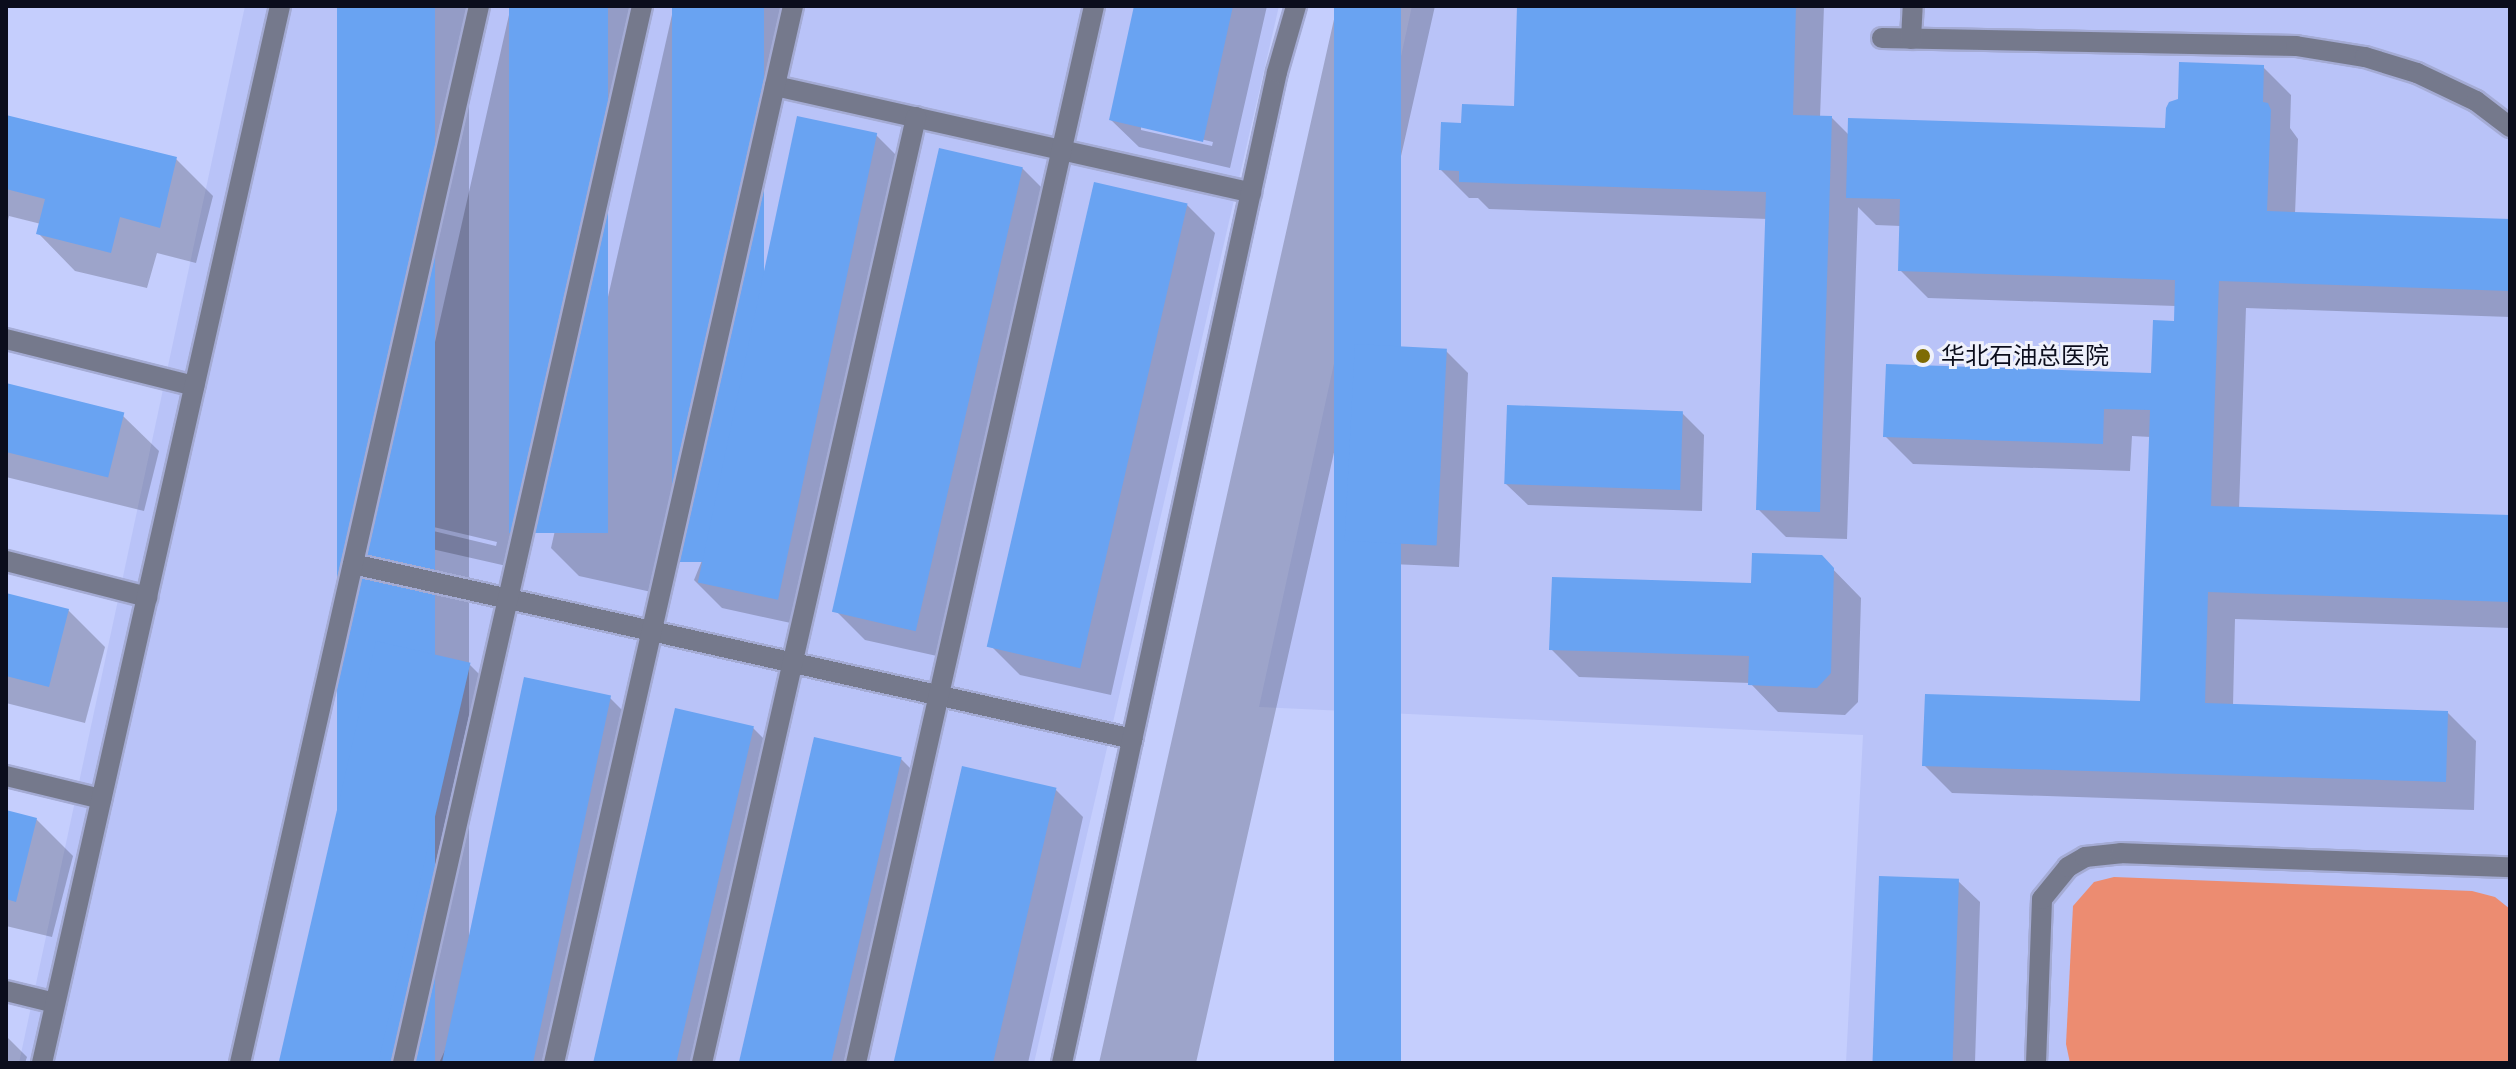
<!DOCTYPE html>
<html>
<head>
<meta charset="utf-8">
<style>
	body { margin:0 }
	#map { position:relative; width:2516px; height:1069px; overflow:hidden; background:#c5cefd; font-family:Jost,"Noto Sans SC",sans-serif }
	div>[style] { position:absolute }
	[style*='--x'] { left:calc(var(--x)*1px); top:calc(var(--y)*1px); width:calc(var(--w)*1px); rotate:calc(var(--a)*1deg) }
	.built>* { inset:0; background:#b9c3f8 }
	.green>* { inset:0; background:#ec8c71 }
	.shadow>* { inset:0; background:#0003; transform-origin:0 0 }
	.building>* { inset:0; background:#69a3f2; transform-origin:0 0 }
	.roads { filter:drop-shadow(2px 0 #a4abd4) drop-shadow(-2px 0 #a4abd4) drop-shadow(0 2px #a4abd4) drop-shadow(0 -2px #a4abd4) }
	.minor>* { height:20px; margin:-10px; padding:0 10px; transform-origin:10px; border-radius:10px; background:#75798c }
	.dots>* { width:22px; height:22px; translate:-50% -50%; box-sizing:border-box; border:4px solid #eff1fb; border-radius:50% }
	span { translate:-50% -50%; white-space:nowrap; text-align:center; line-height:1.15; -webkit-text-stroke:6px #eff1fb; paint-order:stroke }
	.poi-label { font-size:24px; color:#0b0d1c }
	.left { translate:0 -50%; text-align:left }
	.frame { position:absolute; inset:0; border:8px solid #0b0d1c; pointer-events:none }
</style>
</head>
<body>
<div id="map">
	<div class="built">
		<i style="clip-path:polygon(245px 6px,1279px 6px,1034px 1063px,19px 1063px)"></i>
		<i style="clip-path:polygon(1412px 6px,2510px 6px,2510px 1063px,1846px 1063px,1863px 735px,1259px 707px)"></i>
	</div>
	<div class="green">
		<i style="clip-path:polygon(2114px 877px,2472px 891px,2495px 897px,2510px 909px,2510px 1063px,2070px 1063px,2066px 1044px,2073px 906px,2094px 882px)"></i>
	</div>
	<div class="shadow">
		<i style="left:339px;top:6px;width:130px;height:1084px"></i>
		<i style="clip-path:polygon(evenodd,511px 6px,642px 6px,515px 568px,423px 547px,395px 519px,511px 6px,425px 525px,497px 542px,496px 546px,425px 529px,425px 525px)"></i>
		<i style="clip-path:polygon(674px 6px,798px 6px,665px 595px,579px 576px,551px 548px)"></i>
		<i style="clip-path:polygon(evenodd,1136px 6px,1267px 6px,1230px 168px,1139px 147px,1111px 120px,1136px 6px,1141px 125px,1213px 142px,1212px 146px,1141px 130px,1141px 125px)"></i>
		<i style="clip-path:polygon(1337px 6px,1435px 6px,1358px 346px,1446px 351px,1468px 373px,1459px 567px,1369px 563px,1347px 541px,1354px 364px,1196px 1063px,1099px 1063px)"></i>
		<i style="clip-path:polygon(1519px 6px,1824px 6px,1820px 118px,1832px 118px,1850px 136px,2167px 130px,2263px 67px,2291px 95px,2290px 128px,2298px 139px,2295px 214px,2510px 221px,2510px 317px,2246px 308px,2239px 509px,2510px 517px,2510px 628px,2235px 619px,2233px 706px,2448px 713px,2476px 741px,2474px 810px,1952px 793px,1924px 765px,2142px 703px,2151px 437px,2132px 436px,2130px 471px,1913px 464px,1885px 436px,2153px 375px,2176px 323px,2176px 306px,1928px 298px,1900px 270px,1901px 226px,1876px 225px,1858px 207px,1847px 539px,1786px 537px,1758px 509px,1768px 219px,1489px 209px,1478px 198px,1469px 198px,1441px 170px,1463px 125px,1516px 108px)"></i>
		<i style="clip-path:polygon(6px 117px,176px 159px,213px 196px,196px 263px,157px 253px,147px 288px,75px 271px,39px 234px,41px 224px,9px 216px,6px 230px)"></i>
		<i style="clip-path:polygon(876px 135px,904px 163px,800px 625px,722px 608px,694px 580px)"></i>
		<i style="clip-path:polygon(1022px 168px,1050px 196px,946px 658px,865px 640px,837px 612px)"></i>
		<i style="clip-path:polygon(1187px 205px,1215px 233px,1111px 695px,1020px 675px,992px 647px)"></i>
		<i style="clip-path:polygon(6px 385px,122px 415px,159px 451px,144px 511px,6px 477px)"></i>
		<i style="clip-path:polygon(1682px 413px,1704px 435px,1702px 511px,1528px 505px,1506px 484px)"></i>
		<i style="clip-path:polygon(1821px 557px,1861px 598px,1858px 702px,1845px 715px,1778px 712px,1750px 683px,1579px 677px,1551px 649px,1753px 585px)"></i>
		<i style="clip-path:polygon(6px 595px,68px 610px,105px 647px,85px 723px,6px 703px)"></i>
		<i style="clip-path:polygon(469px 664px,497px 692px,413px 1063px,283px 1063px)"></i>
		<i style="clip-path:polygon(610px 698px,638px 726px,562px 1063px,439px 1063px)"></i>
		<i style="clip-path:polygon(753px 728px,781px 756px,712px 1063px,596px 1063px)"></i>
		<i style="clip-path:polygon(901px 759px,929px 787px,866px 1063px,743px 1063px)"></i>
		<i style="clip-path:polygon(1055px 789px,1083px 817px,1028px 1063px,898px 1063px)"></i>
		<i style="clip-path:polygon(6px 812px,36px 819px,73px 856px,52px 937px,6px 926px)"></i>
		<i style="clip-path:polygon(1958px 881px,1980px 902px,1975px 1063px,1874px 1063px)"></i>
		<i style="clip-path:polygon(6px 1036px,27px 1057px,25px 1063px,6px 1063px)"></i>
	</div>
	<div class="building">
		<i style="left:337px;top:6px;width:98px;height:1084px"></i>
		<i style="left:509px;top:6px;width:99px;height:527px"></i>
		<i style="left:672px;top:6px;width:92px;height:556px"></i>
		<i style="clip-path:polygon(1134px 6px,1233px 6px,1203px 142px,1109px 120px)"></i>
		<i style="left:1334px;top:6px;width:67px;height:1083px"></i>
		<i style="clip-path:polygon(1517px 6px,1796px 6px,1793px 115px,1832px 116px,1820px 512px,1756px 510px,1766px 192px,1459px 182px,1459px 171px,1439px 170px,1441px 122px,1461px 123px,1462px 104px,1514px 106px)"></i>
		<i style="clip-path:polygon(2179px 62px,2264px 65px,2263px 102px,2268px 103px,2271px 110px,2267px 211px,2510px 219px,2510px 291px,2219px 281px,2211px 506px,2510px 515px,2510px 602px,2208px 592px,2205px 703px,2448px 711px,2446px 782px,1922px 766px,1925px 694px,2140px 701px,2150px 410px,2104px 409px,2103px 444px,1883px 437px,1886px 364px,2151px 373px,2153px 320px,2174px 321px,2175px 280px,1898px 271px,1900px 199px,1846px 198px,1848px 118px,2165px 128px,2166px 108px,2169px 102px,2178px 99px)"></i>
		<i style="clip-path:polygon(6px 115px,177px 157px,160px 228px,120px 217px,111px 253px,36px 234px,45px 199px,6px 189px)"></i>
		<i style="left:797px;top:116px;width:82px;height:477px;rotate:12deg"></i>
		<i style="left:939px;top:148px;width:86px;height:476px;rotate:13deg"></i>
		<i style="left:1094px;top:182px;width:96px;height:477px;rotate:13deg"></i>
		<i style="left:1355px;top:344px;width:92px;height:197px;rotate:3deg"></i>
		<i style="left:6px;top:383px;width:122px;height:67px;rotate:14deg"></i>
		<i style="left:1507px;top:405px;width:176px;height:79px;rotate:2deg"></i>
		<i style="clip-path:polygon(1752px 553px,1822px 555px,1834px 568px,1831px 673px,1817px 688px,1748px 685px,1749px 656px,1549px 650px,1552px 577px,1751px 583px)"></i>
		<i style="clip-path:polygon(6px 593px,69px 609px,49px 687px,6px 676px)"></i>
		<i style="left:376px;top:641px;width:97px;height:433px;rotate:13deg"></i>
		<i style="left:524px;top:677px;width:89px;height:396px;rotate:12deg"></i>
		<i style="left:675px;top:708px;width:81px;height:364px;rotate:13deg"></i>
		<i style="left:814px;top:737px;width:90px;height:334px;rotate:13deg"></i>
		<i style="left:962px;top:766px;width:97px;height:304px;rotate:13deg"></i>
		<i style="clip-path:polygon(6px 810px,37px 818px,16px 902px,6px 899px)"></i>
		<i style="left:1879px;top:876px;width:80px;height:187px;rotate:2deg"></i>
	</div>
	<div class="roads">
		<div class="minor">
			<i style="--x:1882;--y:38;--w:414;--a:1.1"></i>
			<i style="--x:2296;--y:46;--w:70;--a:9.1"></i>
			<i style="--x:2365;--y:57;--w:54;--a:17.1"></i>
			<i style="--x:2417;--y:73;--w:65;--a:25.4"></i>
			<i style="--x:2476;--y:101;--w:43;--a:37.4"></i>
			<i style="--x:1911;--y:39;--w:33;--a:-87"></i>
			<i style="--x:775;--y:86;--w:488;--a:12.6"></i>
			<i style="--x:6;--y:339;--w:194;--a:14"></i>
			<i style="--x:6;--y:561;--w:146;--a:14.3"></i>
			<i style="--x:353;--y:564;--w:799;--a:12.65"></i>
			<i style="--x:6;--y:776;--w:98;--a:13.6"></i>
			<i style="--x:6;--y:991;--w:50;--a:13.8"></i>
			<i style="--x:42;--y:1063;--w:1083;--a:-77.31"></i>
			<i style="--x:240;--y:1063;--w:1084;--a:-77.26"></i>
			<i style="--x:403;--y:1063;--w:1084;--a:-77.26"></i>
			<i style="--x:554;--y:1063;--w:1084;--a:-77.26"></i>
			<i style="--x:702;--y:1063;--w:970;--a:-77.25"></i>
			<i style="--x:856;--y:1063;--w:1083;--a:-77.31"></i>
			<i style="--x:1062;--y:1063;--w:1014;--a:-77.76"></i>
			<i style="--x:1277;--y:72;--w:69;--a:-73.9"></i>
			<i style="--x:2036;--y:1063;--w:164;--a:-87.9"></i>
			<i style="--x:2042;--y:899;--w:41;--a:-50.9"></i>
			<i style="--x:2068;--y:867;--w:20;--a:-30"></i>
			<i style="--x:2085;--y:857;--w:36;--a:-6"></i>
			<i style="--x:2121;--y:853;--w:389;--a:2.1"></i>
		</div>
	</div>
	<div class="dots">
		<i style="left:1923px;top:356px;background:#7e6b04"></i>
	</div>
	<div class="poi-label">
		<span class="left" style="left:1941px;top:356px">华北石油总医院</span>
	</div>
	<div class="frame"></div>
</div>
</body>
</html>
